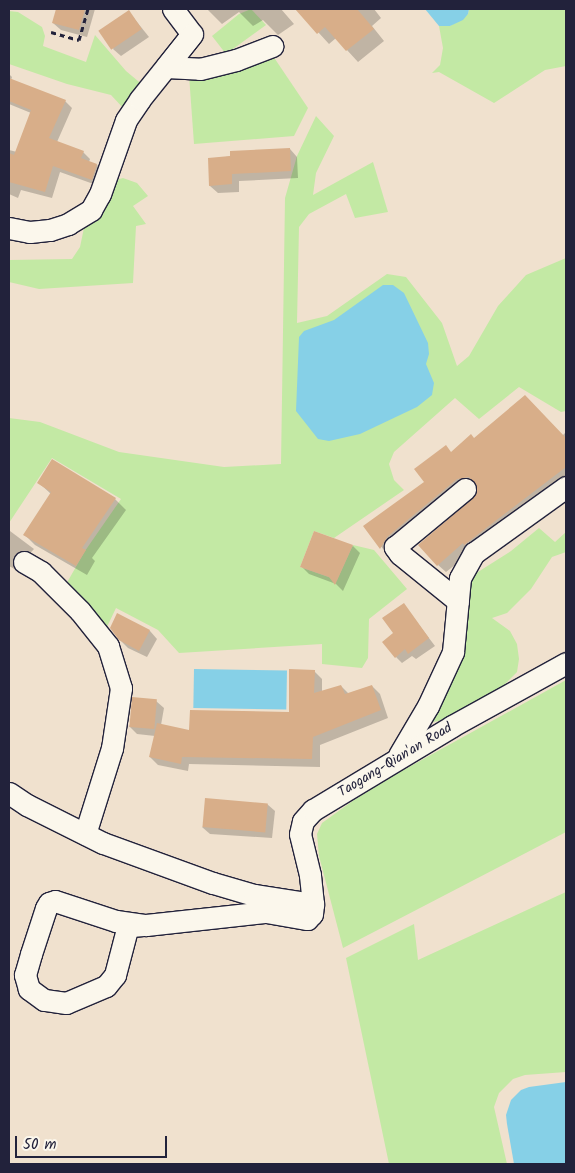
<!DOCTYPE html>
<html>
<head>
<meta charset="utf-8">
<style>
	body { margin:0 }
	#map { position:relative; width:575px; height:1173px; overflow:hidden; background:#f0e1ce; font-family:Kalam,sans-serif }
	div>[style] { position:absolute }
	[style*='--x'] { left:calc(var(--x)*1px); top:calc(var(--y)*1px); width:calc(var(--w)*1px); rotate:calc(var(--a)*1deg) }
	.green>* { inset:0; background:#c3e9a4 }
	.water>* { inset:0; background:#86d0e7; transform-origin:0 0 }
	.shadow>* { inset:0; background:#0003 }
	.building>* { inset:0; background:#d8ae89; transform-origin:0 0 }
	.path>* { height:3px; margin-top:-1.5px; transform-origin:0; background:repeating-linear-gradient(90deg,#22223b 0 5px,transparent 0 9px) }
	.roads { filter:drop-shadow(1px 0 #22223b) drop-shadow(-1px 0 #22223b) drop-shadow(0 1px #22223b) drop-shadow(0 -1px #22223b) }
	.street>* { height:21px; margin:-10.5px; padding:0 10.5px; transform-origin:10.5px; border-radius:10.5px; background:#fbf7ec }
	span { translate:-50% -50%; white-space:nowrap; text-align:center; line-height:1.15; -webkit-text-stroke:4px #fbf7ec; paint-order:stroke }
	.street-label { font-size:14px; color:#22223b }
	.frame { position:absolute; inset:0; border:10px solid #22223b; pointer-events:none }
	.scale { position:absolute; left:15px; top:1136px; width:152px; height:22px; box-sizing:border-box; border:2px solid #22223b; border-top:0; padding-left:6px; font-size:15px; line-height:18px; white-space:nowrap; color:#22223b; -webkit-text-stroke:4px #fbf7ec; paint-order:stroke }
</style>
</head>
<body>
<div id="map">
	<div class="green">
		<i style="clip-path:polygon(251px 9px,266px 25px,226px 54px,212px 36px,239px 14px)"></i>
		<i style="clip-path:polygon(469px 9px,566px 9px,566px 66px,545px 70px,494px 103px,439px 72px,432px 73px,440px 65px,443px 48px,439px 26px,450px 26px,468px 14px)"></i>
		<i style="clip-path:polygon(9px 11px,18px 12px,42px 27px,45px 36px,43px 46px,86px 62px,95px 35px,126px 71px,144px 86px,125px 110px,111px 95px,67px 84px,9px 64px)"></i>
		<i style="clip-path:polygon(273px 56px,308px 108px,294px 136px,194px 144px,189px 75px)"></i>
		<i style="clip-path:polygon(316px 116px,334px 136px,316px 173px,313px 195px,373px 162px,388px 212px,355px 218px,346px 194px,309px 214px,299px 227px,297px 323px,327px 316px,387px 274px,406px 277px,442px 323px,457px 366px,469px 356px,498px 306px,526px 275px,566px 258px,566px 411px,561px 412px,519px 387px,479px 419px,455px 398px,394px 452px,389px 464px,394px 480px,404px 490px,334px 538px,314px 531px,300px 567px,337px 580px,353px 545px,374px 550px,407px 589px,369px 619px,368px 658px,362px 668px,322px 664px,322px 644px,179px 653px,158px 630px,116px 608px,105px 631px,65px 586px,85px 551px,121px 499px,52px 458px,9px 523px,9px 418px,40px 422px,119px 452px,224px 467px,281px 464px,285px 198px,297px 156px)"></i>
		<i style="clip-path:polygon(123px 178px,137px 183px,148px 196px,133px 206px,146px 224px,136px 226px,133px 283px,39px 289px,9px 282px,9px 260px,72px 259px,80px 247px,85px 223px,112px 181px)"></i>
		<i style="clip-path:polygon(539px 528px,555px 542px,566px 532px,566px 552px,552px 557px,531px 589px,507px 613px,492px 618px,510px 631px,517px 644px,519px 659px,517px 672px,497px 692px,444px 720px,433px 722px,430px 717px,455px 677px,462px 646px,470px 577px,511px 551px)"></i>
		<i style="clip-path:polygon(566px 680px,566px 832px,343px 948px,319px 856px,317px 834px,322px 823px,354px 800px,400px 772px)"></i>
		<i style="clip-path:polygon(566px 892px,566px 1072px,525px 1075px,513px 1079px,499px 1093px,494px 1107px,507px 1164px,389px 1164px,346px 958px,414px 924px,418px 960px)"></i>
	</div>
	<div class="water">
		<i style="clip-path:polygon(425px 9px,469px 9px,468px 14px,463px 20px,450px 26px,439px 26px)"></i>
		<i style="clip-path:polygon(383px 285px,393px 285px,404px 293px,428px 343px,429px 354px,426px 364px,434px 383px,432px 395px,417px 407px,360px 434px,329px 441px,318px 439px,296px 411px,299px 337px,304px 331px,334px 320px)"></i>
		<i style="left:194px;top:669px;width:93px;height:39px;rotate:1deg"></i>
		<i style="clip-path:polygon(566px 1082px,566px 1164px,514px 1164px,507px 1124px,506px 1115px,511px 1100px,521px 1090px,529px 1087px)"></i>
	</div>
	<div class="shadow">
		<i style="clip-path:polygon(58px 9px,95px 9px,87px 37px,61px 30px,53px 23px)"></i>
		<i style="clip-path:polygon(207px 9px,281px 9px,294px 24px,278px 35px,263px 20px,253px 26px,239px 12px,222px 24px)"></i>
		<i style="clip-path:polygon(297px 9px,374px 9px,381px 18px,372px 26px,384px 41px,358px 62px,336px 38px,329px 44px)"></i>
		<i style="clip-path:polygon(129px 12px,149px 37px,121px 56px,113px 49px)"></i>
		<i style="clip-path:polygon(9px 74px,12px 77px,11px 80px,65px 101px,72px 108px,57px 142px,83px 152px,90px 159px,89px 162px,97px 165px,104px 172px,99px 186px,60px 172px,52px 198px,21px 190px,18px 198px,9px 194px,9px 150px,17px 152px,31px 113px,9px 104px)"></i>
		<i style="clip-path:polygon(290px 149px,297px 157px,298px 178px,239px 181px,239px 192px,218px 193px,210px 186px,209px 159px)"></i>
		<i style="clip-path:polygon(566px 432px,566px 480px,554px 487px,446px 572px,438px 565px,478px 494px,477px 486px,472px 484px,388px 555px,365px 527px,425px 482px,451px 453px,474px 439px,562px 436px)"></i>
		<i style="clip-path:polygon(53px 461px,115px 499px,126px 510px,92px 558px,95px 561px,87px 575px,35px 545px,25px 535px,51px 494px,39px 483px)"></i>
		<i style="clip-path:polygon(10px 531px,34px 549px,21px 563px,18px 571px,9px 566px)"></i>
		<i style="clip-path:polygon(353px 546px,360px 553px,343px 591px,336px 584px,309px 574px,301px 566px)"></i>
		<i style="clip-path:polygon(404px 605px,435px 646px,416px 659px,412px 656px,402px 663px,396px 657px,395px 633px)"></i>
		<i style="clip-path:polygon(118px 615px,150px 631px,157px 639px,147px 657px,128px 648px,120px 640px)"></i>
		<i style="clip-path:polygon(314px 671px,322px 679px,322px 692px,341px 686px,349px 694px,372px 686px,380px 694px,388px 718px,320px 745px,320px 767px,189px 764px,188px 771px,158px 765px,150px 757px,155px 736px,137px 734px,129px 726px,156px 701px,164px 708px,161px 725px,190px 731px,290px 714px)"></i>
		<i style="clip-path:polygon(267px 804px,275px 811px,272px 838px,210px 834px,202px 827px)"></i>
	</div>
	<div class="building">
		<i style="clip-path:polygon(56px 9px,85px 9px,79px 30px,52px 23px)"></i>
		<i style="clip-path:polygon(295px 9px,357px 9px,374px 29px,346px 51px,325px 27px,317px 34px)"></i>
		<i style="left:129px;top:10px;width:23px;height:37px;rotate:56deg"></i>
		<i style="clip-path:polygon(9px 78px,66px 100px,49px 138px,84px 151px,81px 158px,97px 164px,92px 180px,53px 166px,45px 192px,9px 182px,9px 153px,14px 155px,31px 110px,9px 101px)"></i>
		<i style="clip-path:polygon(290px 148px,291px 171px,232px 174px,232px 184px,209px 186px,208px 158px,230px 156px,230px 151px)"></i>
		<i style="clip-path:polygon(525px 395px,566px 438px,566px 467px,464px 545px,463px 543px,437px 566px,418px 545px,473px 498px,477px 486px,469px 477px,457px 479px,387px 537px,380px 549px,363px 526px,424px 482px,414px 469px,446px 445px,451px 452px,471px 434px,474px 438px)"></i>
		<i style="clip-path:polygon(52px 459px,116px 498px,82px 548px,86px 550px,76px 566px,23px 535px,51px 492px,37px 483px)"></i>
		<i style="clip-path:polygon(314px 531px,353px 545px,335px 585px,329px 577px,300px 567px)"></i>
		<i style="clip-path:polygon(404px 603px,429px 638px,408px 654px,405px 649px,395px 658px,382px 642px,393px 633px,382px 618px)"></i>
		<i style="clip-path:polygon(117px 613px,150px 630px,139px 651px,119px 640px,110px 628px)"></i>
		<i style="clip-path:polygon(289px 669px,315px 670px,314px 693px,341px 685px,345px 694px,372px 685px,381px 710px,313px 737px,312px 759px,182px 757px,181px 764px,149px 757px,157px 723px,189px 730px,190px 710px,289px 712px)"></i>
		<i style="left:132px;top:697px;width:25px;height:30px;rotate:5deg"></i>
		<i style="left:205px;top:798px;width:63px;height:29px;rotate:5deg"></i>
	</div>
	<div class="path">
		<i style="--x:51;--y:32;--w:29;--a:16"></i>
		<i style="--x:79;--y:40;--w:32;--a:-74"></i>
	</div>
	<div class="roads">
		<div class="street">
			<i style="--x:173;--y:9;--w:31;--a:53"></i>
			<i style="--x:192;--y:34;--w:42;--a:128.2"></i>
			<i style="--x:166;--y:67;--w:34;--a:3"></i>
			<i style="--x:200;--y:69;--w:37;--a:-14"></i>
			<i style="--x:236;--y:60;--w:39;--a:-21"></i>
			<i style="--x:9;--y:228;--w:21;--a:11"></i>
			<i style="--x:30;--y:232;--w:20;--a:-6"></i>
			<i style="--x:50;--y:230;--w:19;--a:-18"></i>
			<i style="--x:68;--y:224;--w:27;--a:-31"></i>
			<i style="--x:91;--y:210;--w:18;--a:-61"></i>
			<i style="--x:100;--y:194;--w:78;--a:-70.6"></i>
			<i style="--x:126;--y:120;--w:25;--a:-56"></i>
			<i style="--x:140;--y:99;--w:83;--a:-51.3"></i>
			<i style="--x:24;--y:562;--w:20;--a:30"></i>
			<i style="--x:41;--y:572;--w:55;--a:45"></i>
			<i style="--x:80;--y:611;--w:45;--a:51.3"></i>
			<i style="--x:108;--y:646;--w:44;--a:72.8"></i>
			<i style="--x:121;--y:688;--w:61;--a:98.5"></i>
			<i style="--x:112;--y:748;--w:90;--a:107.4"></i>
			<i style="--x:458;--y:601;--w:75;--a:-141"></i>
			<i style="--x:400;--y:554;--w:9;--a:-126"></i>
			<i style="--x:395;--y:547;--w:91;--a:-39.6"></i>
			<i style="--x:399;--y:755;--w:57;--a:-59.4"></i>
			<i style="--x:428;--y:706;--w:60;--a:-65.2"></i>
			<i style="--x:453;--y:652;--w:74;--a:-84.6"></i>
			<i style="--x:460;--y:578;--w:29;--a:-61"></i>
			<i style="--x:474;--y:553;--w:113;--a:-35.7"></i>
			<i style="--x:9;--y:793;--w:22;--a:34"></i>
			<i style="--x:27;--y:805;--w:85;--a:26.6"></i>
			<i style="--x:103;--y:843;--w:117;--a:20"></i>
			<i style="--x:213;--y:883;--w:43;--a:16.3"></i>
			<i style="--x:254;--y:895;--w:60;--a:8.7"></i>
			<i style="--x:143;--y:925;--w:12;--a:175"></i>
			<i style="--x:131;--y:926;--w:5;--a:143"></i>
			<i style="--x:127;--y:929;--w:48;--a:104.6"></i>
			<i style="--x:115;--y:975;--w:14;--a:129"></i>
			<i style="--x:106;--y:986;--w:43;--a:157"></i>
			<i style="--x:66;--y:1003;--w:22;--a:-172"></i>
			<i style="--x:44;--y:1000;--w:19;--a:-144"></i>
			<i style="--x:29;--y:989;--w:15;--a:-106"></i>
			<i style="--x:25;--y:975;--w:22;--a:-74"></i>
			<i style="--x:31;--y:954;--w:48;--a:-71.9"></i>
			<i style="--x:46;--y:908;--w:6;--a:-59"></i>
			<i style="--x:49;--y:903;--w:6;--a:-18"></i>
			<i style="--x:55;--y:901;--w:64;--a:18.2"></i>
			<i style="--x:116;--y:921;--w:30;--a:8"></i>
			<i style="--x:146;--y:925;--w:121;--a:-6.2"></i>
			<i style="--x:266;--y:912;--w:42;--a:9.7"></i>
			<i style="--x:307;--y:919;--w:7;--a:-45"></i>
			<i style="--x:312;--y:914;--w:10;--a:-84"></i>
			<i style="--x:313;--y:904;--w:29;--a:-96"></i>
			<i style="--x:310;--y:875;--w:42;--a:-103.7"></i>
			<i style="--x:300;--y:834;--w:13;--a:-77"></i>
			<i style="--x:303;--y:821;--w:15;--a:-48"></i>
			<i style="--x:313;--y:810;--w:162;--a:-31.1"></i>
			<i style="--x:452;--y:726;--w:130;--a:-28.9"></i>
		</div>
	</div>
	<div class="street-label">
		<span style="left:395px;top:760px;rotate:-31deg">Taogang-Qian'an Road</span>
	</div>
	<div class="frame"></div>
	<div class="scale">50 m</div>
</div>
</body>
</html>
